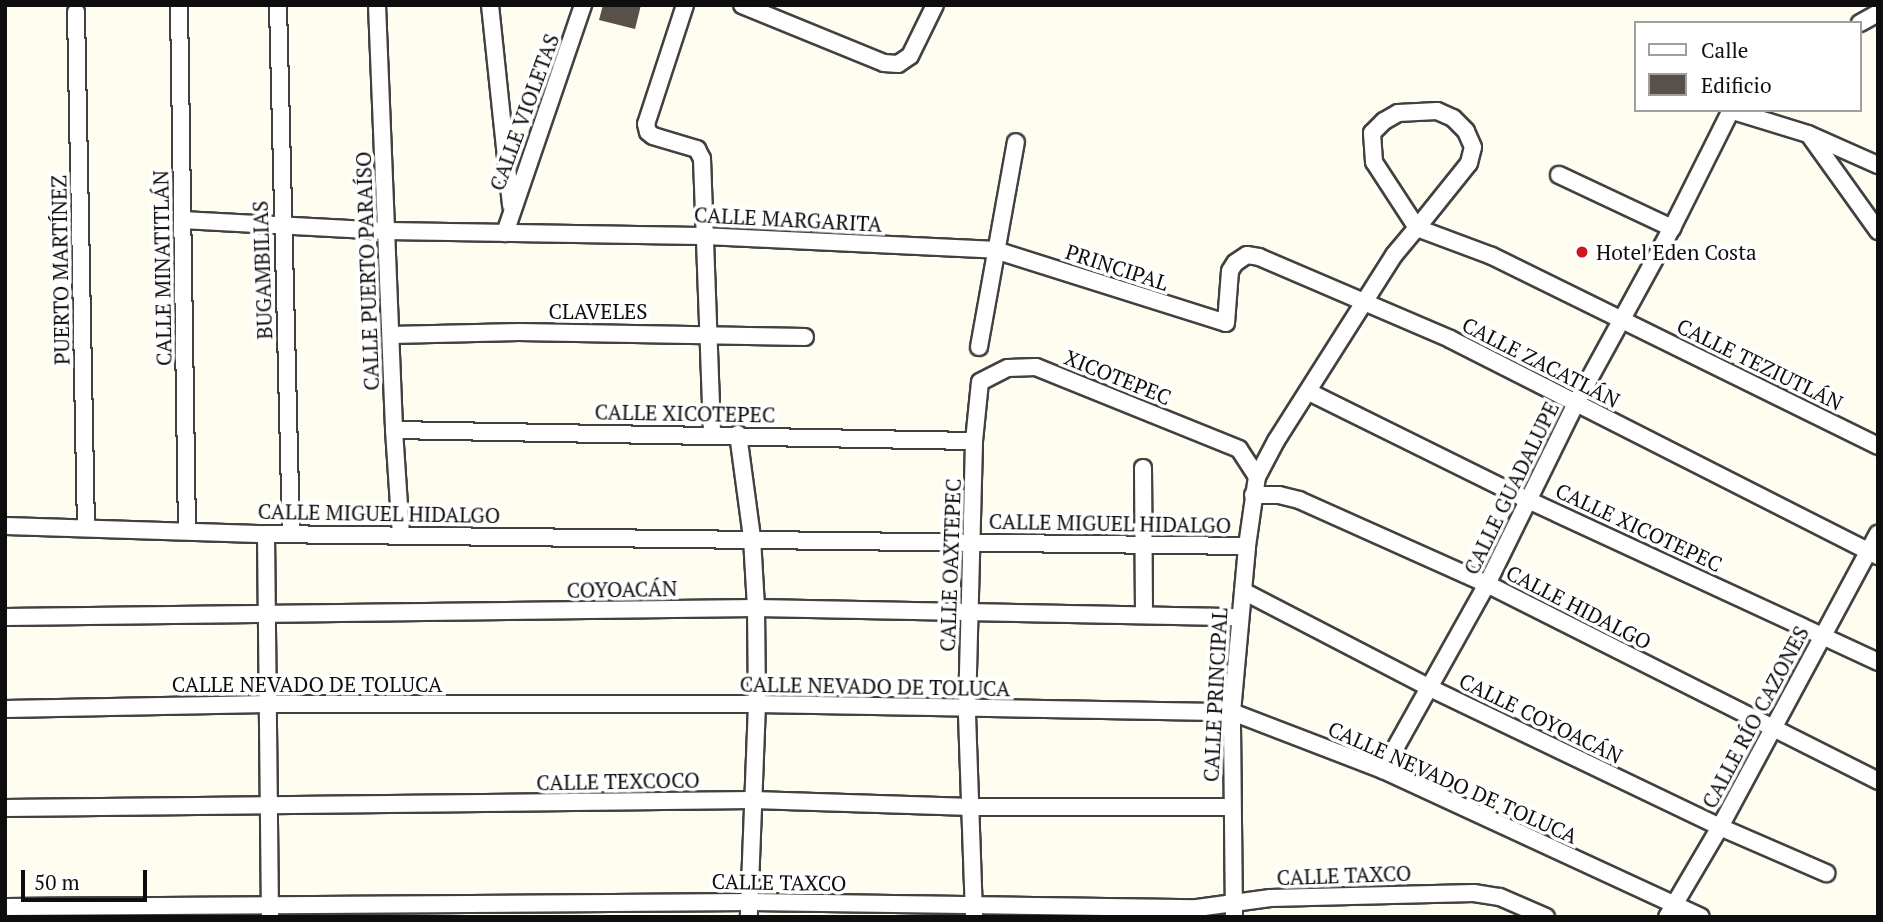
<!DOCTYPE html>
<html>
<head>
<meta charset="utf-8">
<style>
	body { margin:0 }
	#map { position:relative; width:1883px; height:922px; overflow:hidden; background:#fffcf0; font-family:"PT Serif",serif }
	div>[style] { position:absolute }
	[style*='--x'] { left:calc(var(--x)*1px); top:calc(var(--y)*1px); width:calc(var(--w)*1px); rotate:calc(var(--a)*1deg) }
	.building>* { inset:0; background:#585049 }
	.roads { filter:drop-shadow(2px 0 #414141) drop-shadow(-2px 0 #414141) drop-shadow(0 2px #414141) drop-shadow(0 -2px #414141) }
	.minor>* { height:16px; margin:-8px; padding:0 8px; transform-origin:8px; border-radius:8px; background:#fff }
	.dots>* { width:19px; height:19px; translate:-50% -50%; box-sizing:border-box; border:4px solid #fff; border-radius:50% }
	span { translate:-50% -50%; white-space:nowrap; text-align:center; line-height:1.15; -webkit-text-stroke:7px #fff; paint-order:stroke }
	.street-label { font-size:21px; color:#0e0e0e }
	.poi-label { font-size:21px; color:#0e0e0e }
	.left { translate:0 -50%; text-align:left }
	.frame { position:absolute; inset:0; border:7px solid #0e0e0e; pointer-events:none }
	.legend { position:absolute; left:1634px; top:21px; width:228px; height:91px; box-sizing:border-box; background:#fff; border:2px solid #9f9f9f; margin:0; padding:9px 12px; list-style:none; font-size:21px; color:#0e0e0e }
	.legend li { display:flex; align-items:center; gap:14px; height:35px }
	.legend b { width:35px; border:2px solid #9f9f9f }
	.scale { position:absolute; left:21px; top:870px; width:126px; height:32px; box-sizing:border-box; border:4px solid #0e0e0e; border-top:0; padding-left:9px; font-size:21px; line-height:24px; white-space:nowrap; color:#0e0e0e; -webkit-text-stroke:5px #fff; paint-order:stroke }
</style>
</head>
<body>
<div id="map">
	<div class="building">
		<i style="clip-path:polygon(603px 5px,641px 5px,635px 29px,599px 20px)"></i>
	</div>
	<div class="roads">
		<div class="minor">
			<i style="--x:179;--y:5;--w:526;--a:89.13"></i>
			<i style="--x:278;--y:5;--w:529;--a:88.59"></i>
			<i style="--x:377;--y:5;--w:425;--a:87.7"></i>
			<i style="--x:394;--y:430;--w:105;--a:86.2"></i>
			<i style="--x:490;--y:5;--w:201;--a:84"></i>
			<i style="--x:685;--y:5;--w:125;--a:108.1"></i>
			<i style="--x:646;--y:124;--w:8;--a:76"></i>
			<i style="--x:648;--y:132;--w:6;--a:39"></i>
			<i style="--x:653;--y:136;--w:46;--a:16.5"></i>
			<i style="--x:697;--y:149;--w:11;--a:63"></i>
			<i style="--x:702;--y:159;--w:275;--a:87.9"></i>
			<i style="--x:742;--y:5;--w:153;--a:22.2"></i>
			<i style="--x:884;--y:63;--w:14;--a:4"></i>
			<i style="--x:898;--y:64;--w:14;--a:-34"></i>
			<i style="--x:910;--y:56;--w:57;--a:-63.9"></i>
			<i style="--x:76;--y:12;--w:515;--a:88.89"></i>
			<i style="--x:1860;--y:23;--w:21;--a:-29"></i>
			<i style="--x:1730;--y:110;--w:82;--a:17.1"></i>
			<i style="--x:1808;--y:134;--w:77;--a:23.9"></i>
			<i style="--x:1810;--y:136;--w:117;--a:54.4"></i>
			<i style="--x:1559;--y:175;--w:125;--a:25.1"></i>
			<i style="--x:182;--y:220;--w:205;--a:3.1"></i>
			<i style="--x:387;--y:231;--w:316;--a:0.9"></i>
			<i style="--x:703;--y:236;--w:292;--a:2.7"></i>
			<i style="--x:995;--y:250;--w:242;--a:17.5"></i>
			<i style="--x:1226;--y:323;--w:52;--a:-85.6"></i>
			<i style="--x:1230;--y:271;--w:9;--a:-58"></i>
			<i style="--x:1235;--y:263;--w:14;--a:-34"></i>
			<i style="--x:1247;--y:255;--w:12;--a:9"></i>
			<i style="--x:1259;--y:257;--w:208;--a:23.2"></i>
			<i style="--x:1450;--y:339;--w:480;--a:26.9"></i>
			<i style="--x:505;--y:233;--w:241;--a:-71.1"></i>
			<i style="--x:391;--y:335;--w:128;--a:-1.3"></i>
			<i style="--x:519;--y:332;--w:286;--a:1"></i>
			<i style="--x:979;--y:347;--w:208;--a:-79.8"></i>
			<i style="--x:1309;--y:392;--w:244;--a:26.3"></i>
			<i style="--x:1528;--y:500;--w:386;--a:24.8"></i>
			<i style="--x:394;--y:430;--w:580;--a:1.09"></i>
			<i style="--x:738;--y:434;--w:105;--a:82.3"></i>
			<i style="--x:752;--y:538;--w:70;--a:86.7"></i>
			<i style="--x:756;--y:608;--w:96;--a:89.4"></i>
			<i style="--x:757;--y:704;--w:213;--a:92.2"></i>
			<i style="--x:1143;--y:468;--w:147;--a:89.6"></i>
			<i style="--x:1253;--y:495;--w:26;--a:0"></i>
			<i style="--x:1279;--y:495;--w:21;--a:14"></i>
			<i style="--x:1299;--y:500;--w:206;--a:24.1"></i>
			<i style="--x:1487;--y:584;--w:438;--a:26.7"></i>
			<i style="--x:5;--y:526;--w:261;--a:1.8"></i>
			<i style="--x:266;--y:534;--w:981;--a:0.7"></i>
			<i style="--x:266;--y:534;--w:383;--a:89.4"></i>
			<i style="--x:1243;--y:591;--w:211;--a:27.4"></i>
			<i style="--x:1430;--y:688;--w:322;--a:25.6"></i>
			<i style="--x:1720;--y:827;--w:116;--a:23.5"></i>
			<i style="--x:5;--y:617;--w:751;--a:-0.69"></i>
			<i style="--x:756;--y:608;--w:484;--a:1.1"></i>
			<i style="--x:5;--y:709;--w:263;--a:-1.1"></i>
			<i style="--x:268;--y:704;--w:489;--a:0"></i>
			<i style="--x:757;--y:704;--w:475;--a:1"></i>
			<i style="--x:1232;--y:712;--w:162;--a:21"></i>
			<i style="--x:1383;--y:770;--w:350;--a:24.8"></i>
			<i style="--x:1383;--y:770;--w:213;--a:-60.8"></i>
			<i style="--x:1487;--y:584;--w:202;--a:-63.8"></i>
			<i style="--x:1576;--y:403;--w:200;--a:-61.3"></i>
			<i style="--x:1672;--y:228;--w:132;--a:-63.4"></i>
			<i style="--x:5;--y:808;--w:748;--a:-0.61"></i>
			<i style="--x:753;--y:800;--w:219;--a:1.8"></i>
			<i style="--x:972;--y:807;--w:259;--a:0"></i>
			<i style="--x:5;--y:907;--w:746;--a:-0.38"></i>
			<i style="--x:751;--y:902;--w:446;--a:0.8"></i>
			<i style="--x:1197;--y:908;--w:74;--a:-7.8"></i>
			<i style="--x:1270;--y:898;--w:204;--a:-1.4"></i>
			<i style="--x:1474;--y:893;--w:26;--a:9"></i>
			<i style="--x:1500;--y:897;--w:50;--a:23.5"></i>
			<i style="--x:974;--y:915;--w:205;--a:-92"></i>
			<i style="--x:967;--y:710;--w:269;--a:-88.5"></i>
			<i style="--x:974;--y:441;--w:59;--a:-84.2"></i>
			<i style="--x:980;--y:382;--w:31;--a:-27"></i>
			<i style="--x:1008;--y:368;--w:28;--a:-2"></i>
			<i style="--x:1036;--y:367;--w:219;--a:22"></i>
			<i style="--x:1239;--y:449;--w:33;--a:57"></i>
			<i style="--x:1234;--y:917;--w:205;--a:-90.6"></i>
			<i style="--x:1232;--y:712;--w:167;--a:-84.8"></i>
			<i style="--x:1247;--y:546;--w:70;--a:-81.8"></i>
			<i style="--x:1257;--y:477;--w:41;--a:-62.2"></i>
			<i style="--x:1276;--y:441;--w:220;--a:-57.6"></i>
			<i style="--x:1394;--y:255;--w:35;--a:-50"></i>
			<i style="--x:1417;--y:228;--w:83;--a:-51.3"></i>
			<i style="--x:1469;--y:163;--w:16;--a:-76"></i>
			<i style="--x:1473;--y:147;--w:17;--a:-114"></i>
			<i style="--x:1466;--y:131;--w:18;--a:-135"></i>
			<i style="--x:1453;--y:118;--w:17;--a:-156"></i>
			<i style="--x:1437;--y:111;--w:39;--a:177"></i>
			<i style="--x:1398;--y:113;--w:16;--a:150"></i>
			<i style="--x:1384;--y:121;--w:17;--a:135"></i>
			<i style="--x:1372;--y:133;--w:29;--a:86"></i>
			<i style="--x:1374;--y:162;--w:79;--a:56.9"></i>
			<i style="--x:1417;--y:228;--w:80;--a:20.5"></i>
			<i style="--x:1492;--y:256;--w:430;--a:26.2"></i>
			<i style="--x:1667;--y:917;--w:104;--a:-59.5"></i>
			<i style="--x:1720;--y:827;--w:333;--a:-61.7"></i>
		</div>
	</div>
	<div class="dots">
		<i style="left:1582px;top:252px;background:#cc181a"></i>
	</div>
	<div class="street-label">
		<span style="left:524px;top:112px;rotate:-70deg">CALLE VIOLETAS</span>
		<span style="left:788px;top:219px;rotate:3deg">CALLE MARGARITA</span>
		<span style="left:1117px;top:267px;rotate:18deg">PRINCIPAL</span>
		<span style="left:162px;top:268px;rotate:-91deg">CALLE MINATITLÁN</span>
		<span style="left:60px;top:270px;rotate:-91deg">PUERTO MARTÍNEZ</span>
		<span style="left:262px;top:270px;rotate:-92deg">BUGAMBILIAS</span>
		<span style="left:367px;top:271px;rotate:-92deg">CALLE PUERTO PARAÍSO</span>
		<span style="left:598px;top:311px">CLAVELES</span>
		<span style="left:1541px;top:362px;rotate:27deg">CALLE ZACATLÁN</span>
		<span style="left:1760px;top:364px;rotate:26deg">CALLE TEZIUTLÁN</span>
		<span style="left:1118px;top:377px;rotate:22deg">XICOTEPEC</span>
		<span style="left:685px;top:413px;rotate:1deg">CALLE XICOTEPEC</span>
		<span style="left:1511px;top:488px;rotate:-64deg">CALLE GUADALUPE</span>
		<span style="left:379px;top:513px;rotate:1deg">CALLE MIGUEL HIDALGO</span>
		<span style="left:1110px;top:523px;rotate:1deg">CALLE MIGUEL HIDALGO</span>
		<span style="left:1639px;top:527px;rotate:25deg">CALLE XICOTEPEC</span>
		<span style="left:950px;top:565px;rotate:-88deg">CALLE OAXTEPEC</span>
		<span style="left:622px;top:589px;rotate:-1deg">COYOACÁN</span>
		<span style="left:1579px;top:607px;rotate:27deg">CALLE HIDALGO</span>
		<span style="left:307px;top:684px">CALLE NEVADO DE TOLUCA</span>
		<span style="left:875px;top:686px;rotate:1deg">CALLE NEVADO DE TOLUCA</span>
		<span style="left:1215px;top:695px;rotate:-87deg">CALLE PRINCIPAL</span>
		<span style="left:1755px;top:717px;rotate:-62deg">CALLE RÍO CAZONES</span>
		<span style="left:1541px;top:718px;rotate:26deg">CALLE COYOACÁN</span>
		<span style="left:618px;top:781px;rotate:-1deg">CALLE TEXCOCO</span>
		<span style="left:1453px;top:782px;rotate:24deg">CALLE NEVADO DE TOLUCA</span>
		<span style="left:1344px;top:875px;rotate:-2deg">CALLE TAXCO</span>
		<span style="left:779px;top:882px;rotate:1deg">CALLE TAXCO</span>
	</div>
	<div class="poi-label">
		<span class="left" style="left:1596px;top:252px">Hotel Eden Costa</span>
	</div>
	<div class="frame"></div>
	<ul class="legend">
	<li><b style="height:9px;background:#fff"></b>Calle</li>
	<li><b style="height:19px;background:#585049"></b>Edificio</li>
	</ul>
	<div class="scale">50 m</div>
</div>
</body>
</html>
